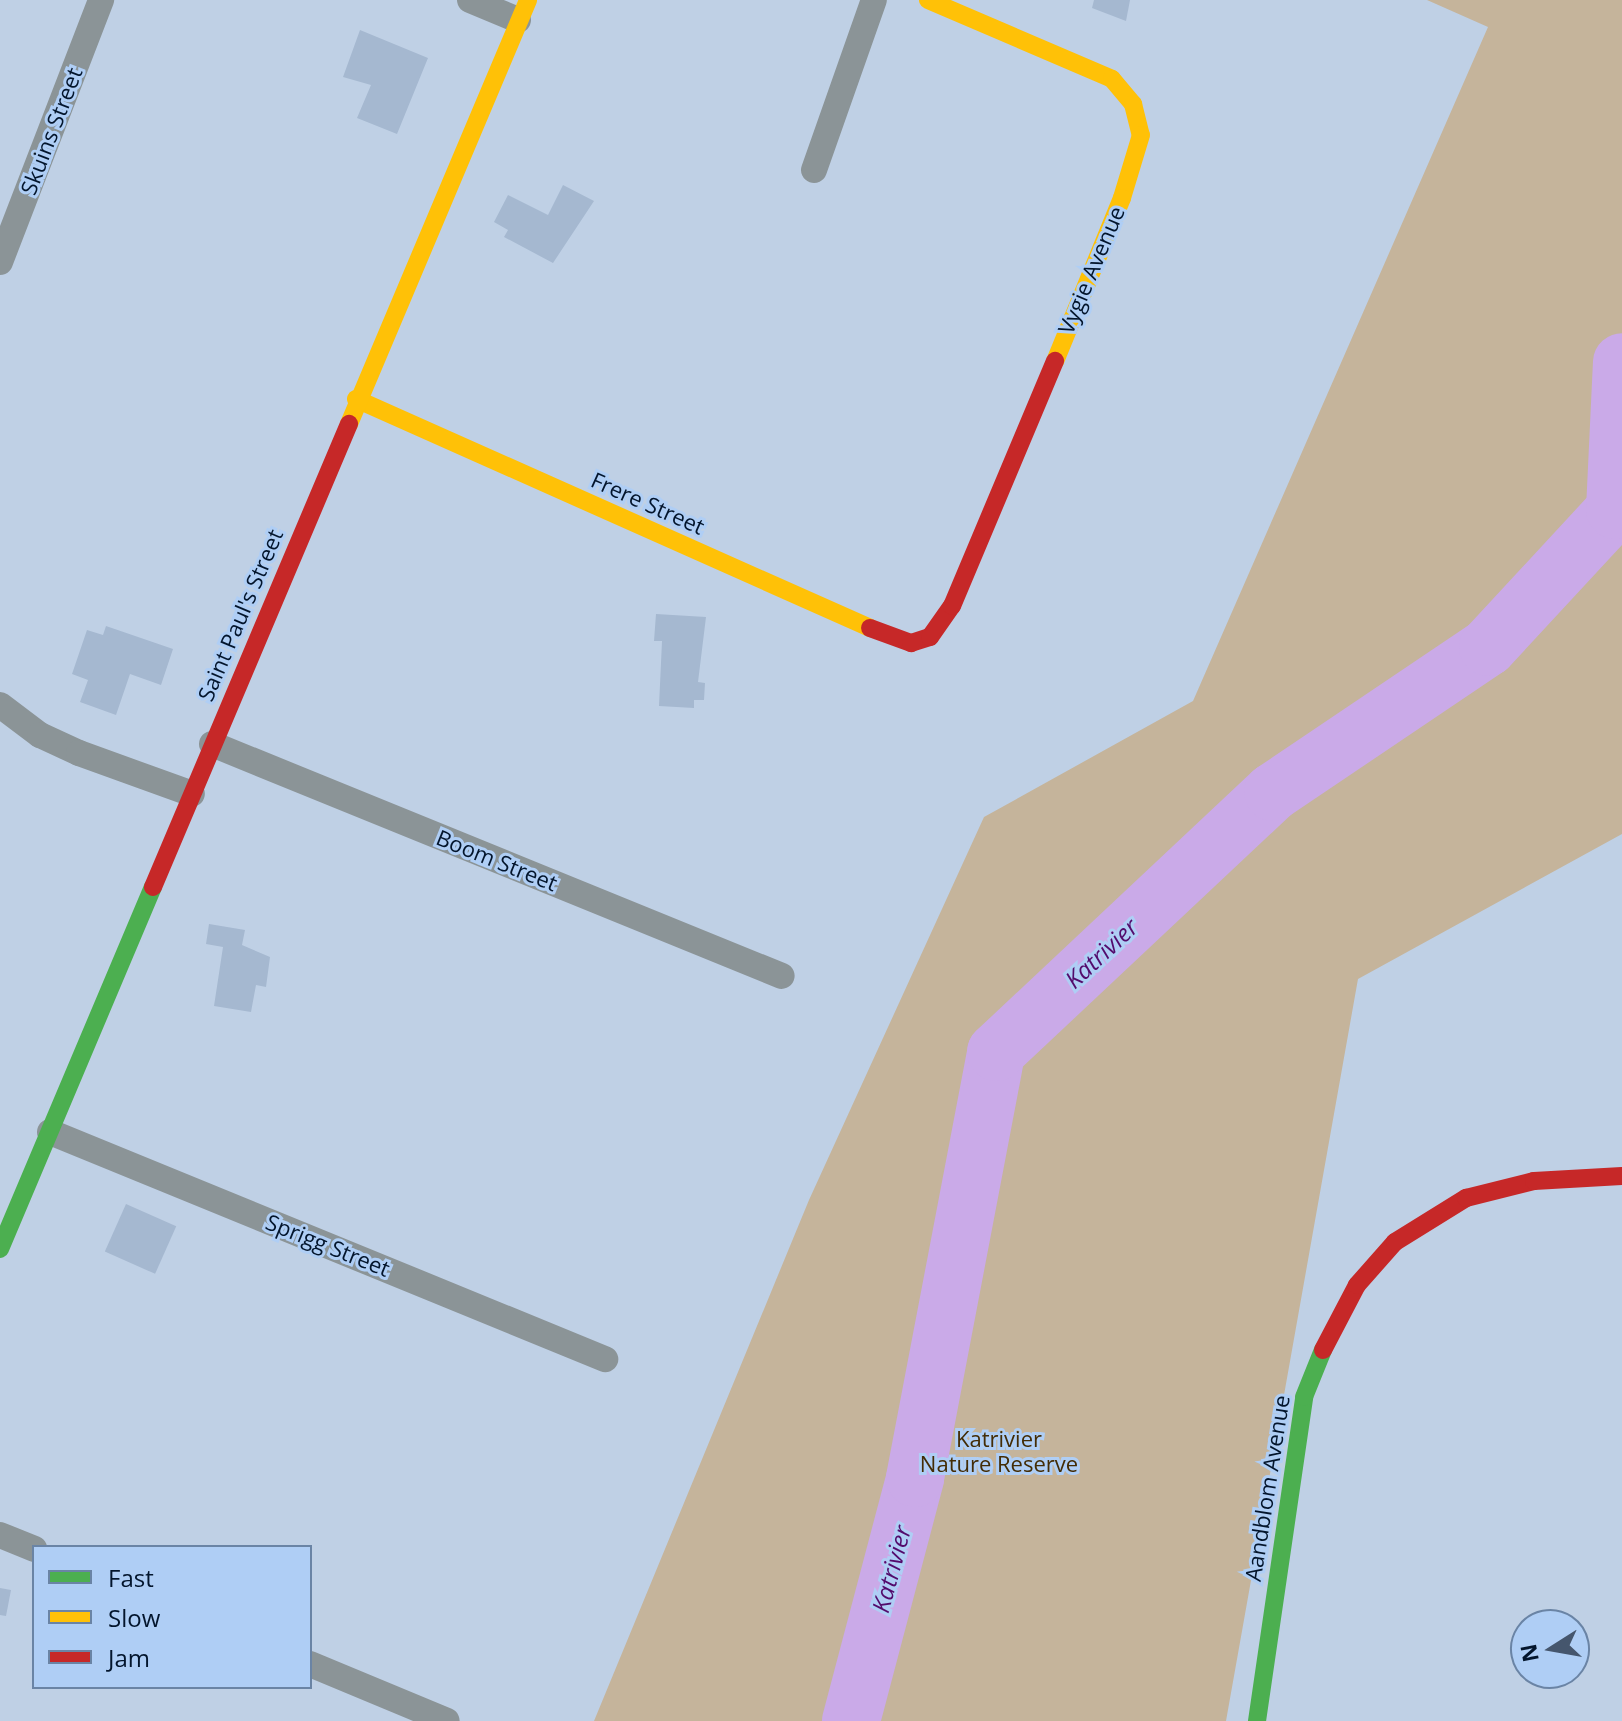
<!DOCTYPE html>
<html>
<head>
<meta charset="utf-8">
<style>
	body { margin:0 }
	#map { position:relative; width:1622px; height:1721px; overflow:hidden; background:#bfd0e5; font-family:"Open Sans",sans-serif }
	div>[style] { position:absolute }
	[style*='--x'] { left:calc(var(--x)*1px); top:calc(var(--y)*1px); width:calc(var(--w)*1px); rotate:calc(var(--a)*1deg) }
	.green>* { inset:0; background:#c5b49b }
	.river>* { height:58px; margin:-29px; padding:0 29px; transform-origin:29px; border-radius:29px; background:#caaae8 }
	.building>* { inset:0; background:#a5b8d0; transform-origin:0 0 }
	.street>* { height:26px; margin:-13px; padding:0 13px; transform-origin:13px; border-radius:13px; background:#8b9497 }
	.fast>* { height:18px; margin:-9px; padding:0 9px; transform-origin:9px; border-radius:9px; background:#4caf50 }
	.slow>* { height:18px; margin:-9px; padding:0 9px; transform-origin:9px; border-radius:9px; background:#ffc107 }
	.jam>* { height:18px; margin:-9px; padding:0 9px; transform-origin:9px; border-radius:9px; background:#c62828 }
	span { translate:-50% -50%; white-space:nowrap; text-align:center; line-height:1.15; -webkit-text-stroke:6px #afcef5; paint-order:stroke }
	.street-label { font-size:22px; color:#03152c }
	.park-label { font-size:22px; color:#432c05 }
	.water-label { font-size:24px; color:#530b6c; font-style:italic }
	.legend { position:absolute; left:32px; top:1545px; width:280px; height:144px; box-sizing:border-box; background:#afcef5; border:2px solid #6a84a5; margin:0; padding:10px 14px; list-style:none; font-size:24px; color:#03152c }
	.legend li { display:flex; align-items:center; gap:16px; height:40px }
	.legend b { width:40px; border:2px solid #6a84a5 }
	.north { position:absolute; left:1510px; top:1609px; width:80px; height:80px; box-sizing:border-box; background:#afcef5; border:2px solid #6a84a5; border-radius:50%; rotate:259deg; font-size:22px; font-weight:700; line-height:32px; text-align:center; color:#03152c }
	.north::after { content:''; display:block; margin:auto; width:28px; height:36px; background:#45566d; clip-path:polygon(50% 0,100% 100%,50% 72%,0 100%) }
</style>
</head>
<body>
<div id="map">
	<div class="green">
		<i style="clip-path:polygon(1427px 0,1622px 0,1622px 834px,1358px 979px,1226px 1721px,594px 1721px,809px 1200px,984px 817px,1193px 701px,1488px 27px)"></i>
	</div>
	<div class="river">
		<i style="--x:851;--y:1721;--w:251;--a:-75.2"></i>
		<i style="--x:915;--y:1478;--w:434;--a:-79.2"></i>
		<i style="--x:996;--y:1052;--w:380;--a:-43.2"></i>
		<i style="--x:1273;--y:792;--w:259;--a:-34"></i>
		<i style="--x:1488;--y:647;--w:187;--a:-47.2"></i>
		<i style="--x:1615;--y:510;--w:148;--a:-87.3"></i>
	</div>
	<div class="building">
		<i style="clip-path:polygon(1094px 0,1130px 0,1126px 21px,1092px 8px)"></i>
		<i style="clip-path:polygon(360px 30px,428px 58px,397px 134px,357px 118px,371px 85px,343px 77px)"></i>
		<i style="clip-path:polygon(563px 185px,594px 201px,553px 263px,504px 237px,508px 230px,494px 222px,508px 195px,548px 215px)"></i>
		<i style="clip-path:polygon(656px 614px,706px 617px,698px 682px,705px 683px,704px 700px,694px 700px,694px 708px,659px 706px,662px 641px,654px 641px)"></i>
		<i style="clip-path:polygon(106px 626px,173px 649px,161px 685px,130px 674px,116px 715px,80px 702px,88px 680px,72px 674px,87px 630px,103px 635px)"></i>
		<i style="clip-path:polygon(209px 924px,245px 930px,242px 945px,270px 957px,266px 987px,256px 985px,251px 1012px,214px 1006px,223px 947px,206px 944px)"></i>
		<i style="left:126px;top:1204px;width:55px;height:52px;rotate:24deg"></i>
		<i style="clip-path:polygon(0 1588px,11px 1590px,6px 1616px,0 1615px)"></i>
	</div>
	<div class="street">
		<i style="--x:470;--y:0;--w:52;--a:22.6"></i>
		<i style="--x:814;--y:170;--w:180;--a:-70.6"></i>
		<i style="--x:0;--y:262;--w:281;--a:-68.9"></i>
		<i style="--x:0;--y:705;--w:50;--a:36.9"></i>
		<i style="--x:40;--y:735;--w:43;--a:24.8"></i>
		<i style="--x:79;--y:753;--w:120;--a:19.9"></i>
		<i style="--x:212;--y:744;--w:615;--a:22.15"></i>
		<i style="--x:50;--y:1132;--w:600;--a:22.25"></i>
		<i style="--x:0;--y:1535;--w:37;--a:22"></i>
		<i style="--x:310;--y:1664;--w:148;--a:22.6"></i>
	</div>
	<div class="fast">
		<i style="--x:0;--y:1249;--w:393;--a:-67.1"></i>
		<i style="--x:1257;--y:1721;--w:327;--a:-81.7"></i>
		<i style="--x:1304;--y:1397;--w:51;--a:-68"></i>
	</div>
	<div class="slow">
		<i style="--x:928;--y:0;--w:200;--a:23.2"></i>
		<i style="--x:1112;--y:79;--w:33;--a:50"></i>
		<i style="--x:1133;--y:104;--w:32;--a:76"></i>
		<i style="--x:1141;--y:135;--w:66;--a:106.8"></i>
		<i style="--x:1122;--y:198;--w:176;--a:112.3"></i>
		<i style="--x:356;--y:399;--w:563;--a:24.01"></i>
		<i style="--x:349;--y:424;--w:460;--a:-67.1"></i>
	</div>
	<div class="jam">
		<i style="--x:870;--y:628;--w:44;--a:20.1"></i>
		<i style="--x:911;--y:643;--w:20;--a:-18"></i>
		<i style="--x:930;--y:637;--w:38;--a:-55"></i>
		<i style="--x:952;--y:606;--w:266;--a:-67.2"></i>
		<i style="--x:153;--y:887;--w:503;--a:-67.06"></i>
		<i style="--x:1323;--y:1350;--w:73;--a:-62.4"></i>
		<i style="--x:1357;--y:1285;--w:57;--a:-48.5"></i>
		<i style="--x:1395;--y:1242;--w:84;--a:-31.8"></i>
		<i style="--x:1466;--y:1198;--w:70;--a:-14"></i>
		<i style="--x:1534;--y:1181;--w:88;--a:-3.3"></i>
	</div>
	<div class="street-label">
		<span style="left:51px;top:131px;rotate:-69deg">Skuins Street</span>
		<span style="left:1091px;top:270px;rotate:-67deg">Vygie Avenue</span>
		<span style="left:648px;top:503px;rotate:24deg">Frere Street</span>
		<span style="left:240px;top:615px;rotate:-67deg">Saint Paul's Street</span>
		<span style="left:497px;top:860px;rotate:22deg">Boom Street</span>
		<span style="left:328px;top:1245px;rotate:22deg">Sprigg Street</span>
		<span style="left:1267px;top:1488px;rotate:-81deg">Aandblom Avenue</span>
	</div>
	<div class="park-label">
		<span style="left:999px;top:1451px">Katrivier<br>Nature Reserve</span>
	</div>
	<div class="water-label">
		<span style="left:1101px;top:953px;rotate:-43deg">Katrivier</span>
		<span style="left:891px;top:1569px;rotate:-75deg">Katrivier</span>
	</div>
	<ul class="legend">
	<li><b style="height:10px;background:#4caf50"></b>Fast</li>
	<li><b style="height:10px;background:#ffc107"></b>Slow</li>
	<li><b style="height:10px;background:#c62828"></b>Jam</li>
	</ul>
	<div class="north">N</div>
</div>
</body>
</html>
